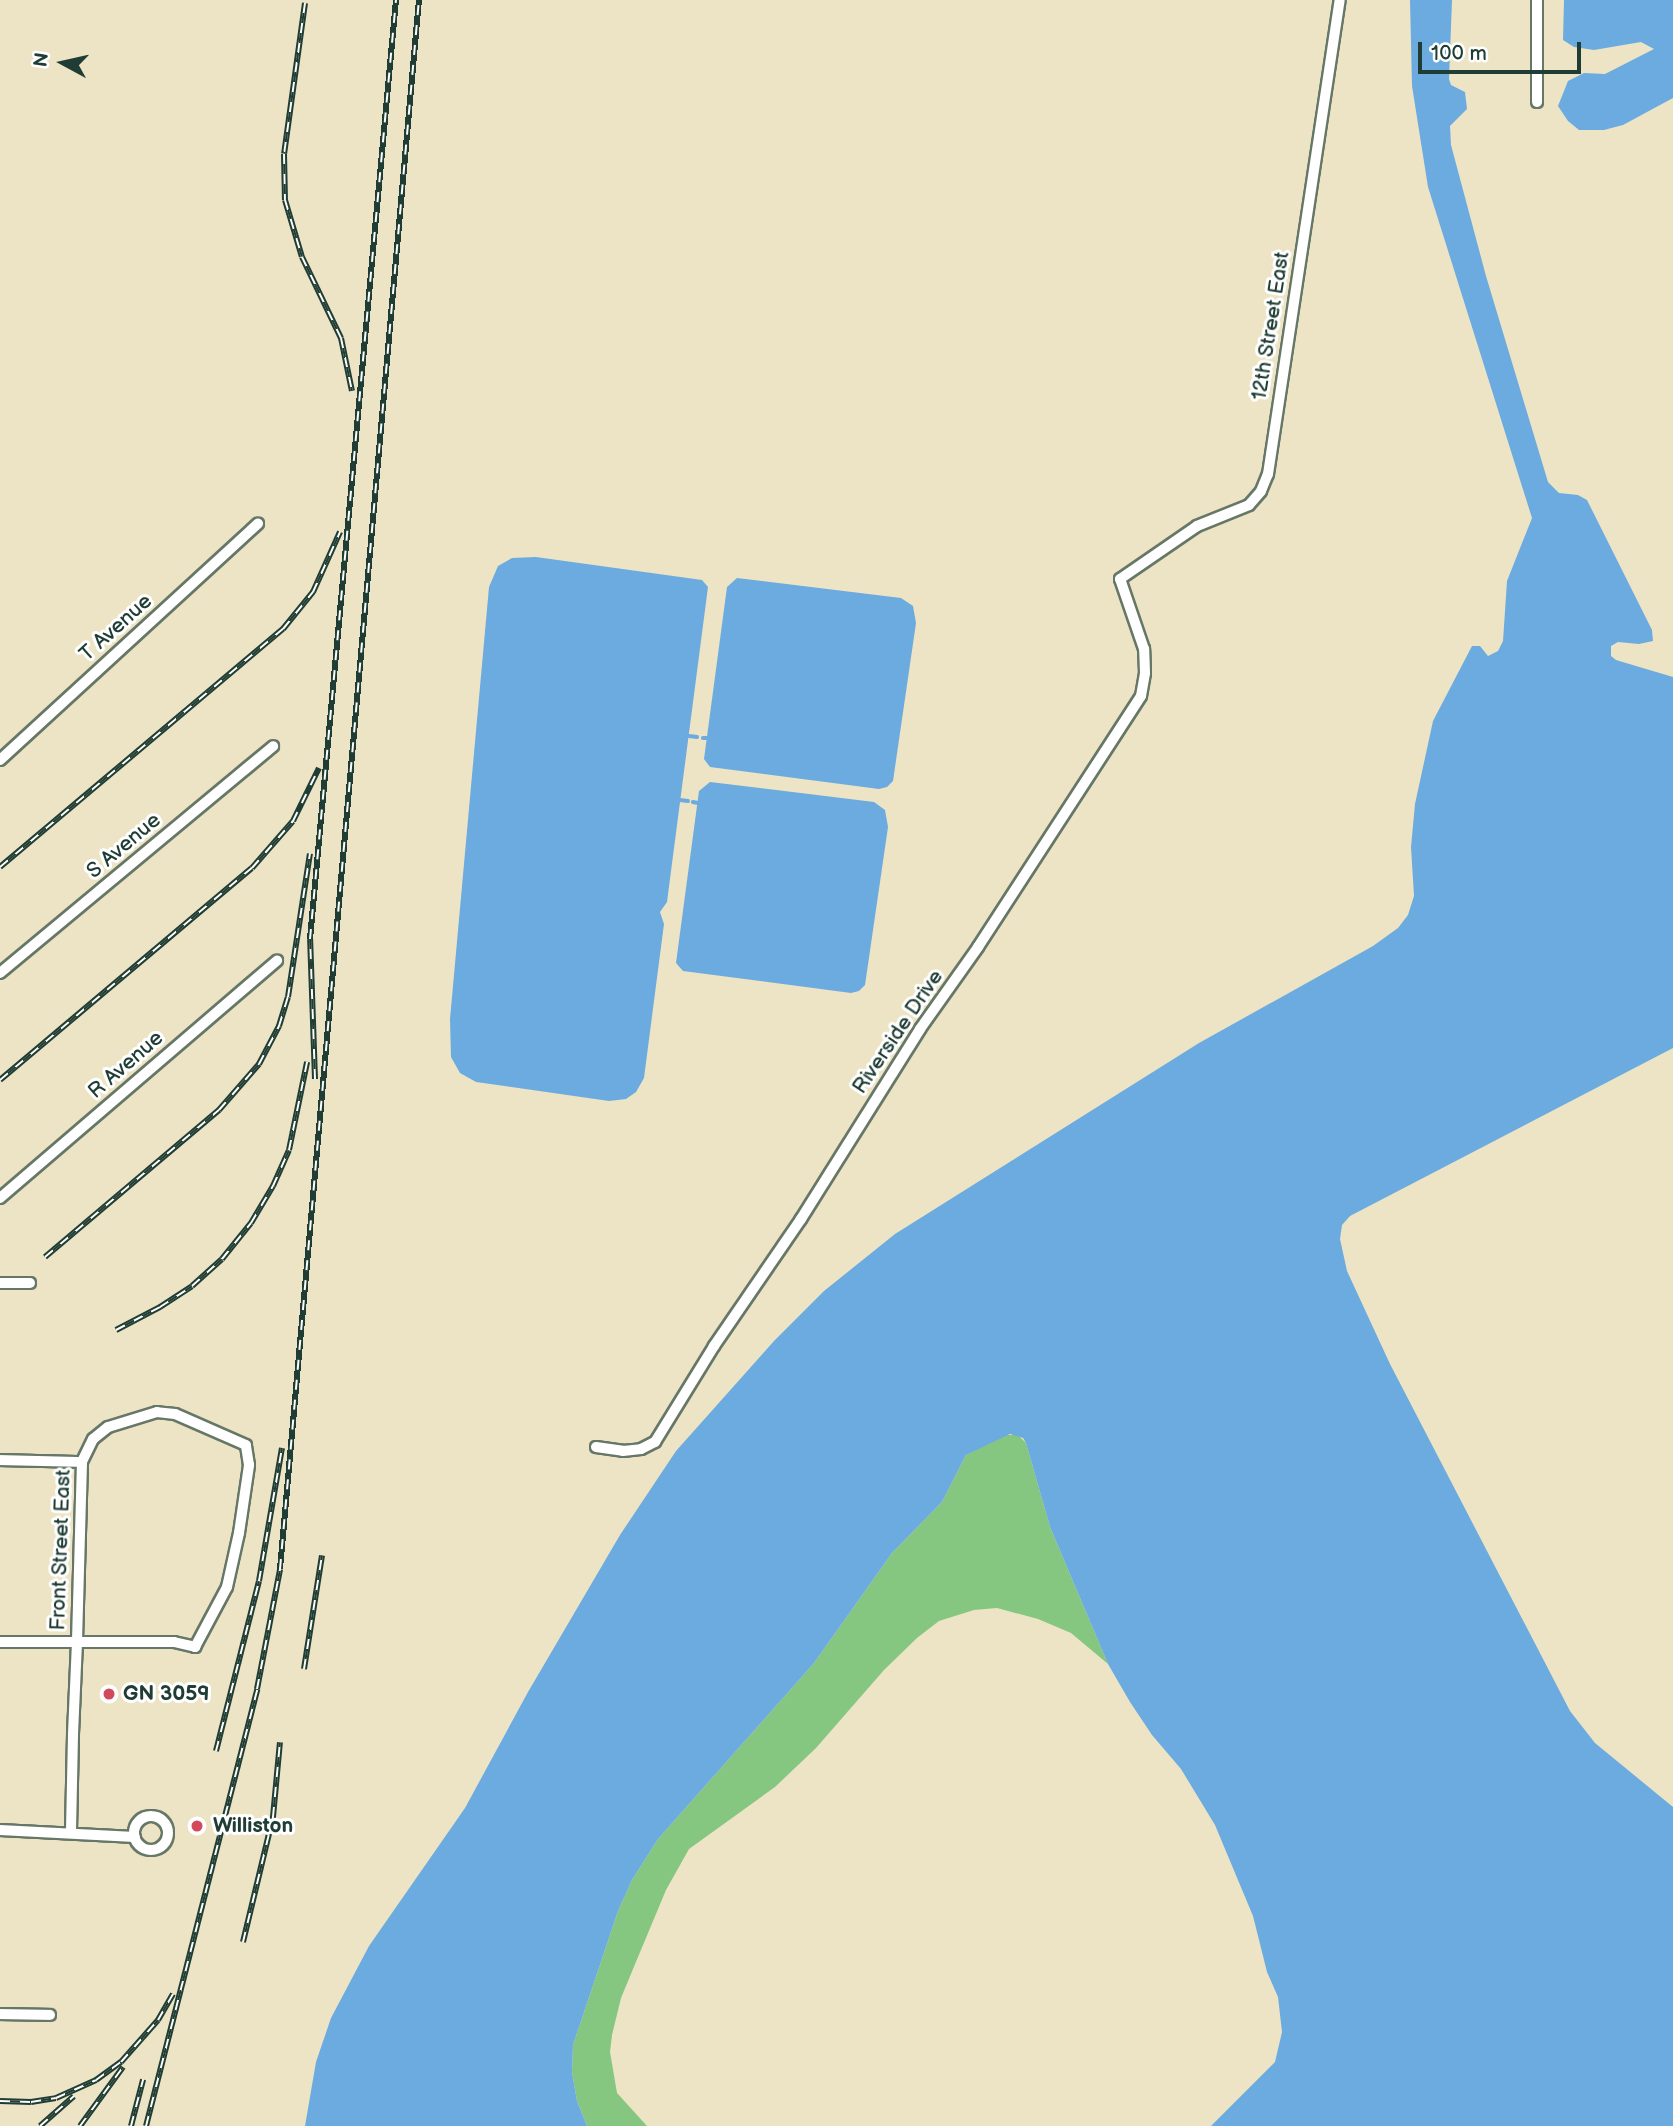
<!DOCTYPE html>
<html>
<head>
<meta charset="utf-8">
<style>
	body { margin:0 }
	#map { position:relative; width:1673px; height:2126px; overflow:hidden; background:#ece4c5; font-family:"Balsamiq Sans",sans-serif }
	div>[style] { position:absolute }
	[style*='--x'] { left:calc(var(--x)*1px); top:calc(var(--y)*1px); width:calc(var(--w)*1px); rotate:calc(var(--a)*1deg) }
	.green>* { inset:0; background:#85c780 }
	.water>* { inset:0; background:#6cabdf }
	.stream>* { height:3.5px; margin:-1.75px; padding:0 1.75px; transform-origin:1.75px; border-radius:1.75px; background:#6cabdf }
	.roads { filter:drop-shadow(2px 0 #677767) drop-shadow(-2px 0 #677767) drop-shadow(0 2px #677767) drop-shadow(0 -2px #677767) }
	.minor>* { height:10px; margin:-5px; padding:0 5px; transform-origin:5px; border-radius:5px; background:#fff }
	.minor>.ring { margin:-5px; padding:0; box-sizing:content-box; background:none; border:10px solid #fff; border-radius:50% }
	.rail>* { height:6px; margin-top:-3px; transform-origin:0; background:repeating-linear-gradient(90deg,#fff 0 10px,#1f3d34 0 20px); box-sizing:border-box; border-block:2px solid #1f3d34 }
	.dots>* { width:19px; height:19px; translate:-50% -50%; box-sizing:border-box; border:4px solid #fff; border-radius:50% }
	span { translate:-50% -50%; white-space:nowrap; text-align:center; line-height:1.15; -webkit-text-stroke:6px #fff; paint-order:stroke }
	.street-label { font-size:21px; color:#1f3d34 }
	.poi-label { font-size:21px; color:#1f3d34; font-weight:700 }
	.left { translate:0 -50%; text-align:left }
	.north { position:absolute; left:28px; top:28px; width:70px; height:70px; -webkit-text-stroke:5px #fff; paint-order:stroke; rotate:278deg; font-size:19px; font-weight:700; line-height:28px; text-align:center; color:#1f3d34 }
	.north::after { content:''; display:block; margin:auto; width:24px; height:32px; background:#1f3d34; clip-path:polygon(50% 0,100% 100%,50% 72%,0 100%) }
	.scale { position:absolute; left:1418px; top:42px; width:163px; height:32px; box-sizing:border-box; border:4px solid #1f3d34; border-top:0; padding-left:9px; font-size:21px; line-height:24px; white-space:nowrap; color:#1f3d34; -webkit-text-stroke:5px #fff; paint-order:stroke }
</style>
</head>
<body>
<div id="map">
	<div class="green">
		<i style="clip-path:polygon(1004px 1435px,1018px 1435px,1026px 1443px,1050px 1527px,1108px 1664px,1071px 1633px,1038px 1619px,997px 1608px,974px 1610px,939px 1621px,917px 1638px,884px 1670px,816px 1748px,775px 1787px,689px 1849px,666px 1890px,638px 1957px,621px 1998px,612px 2035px,610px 2052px,617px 2093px,647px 2126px,587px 2126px,577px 2101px,572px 2072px,573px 2045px,618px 1911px,632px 1880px,658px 1839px,814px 1663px,892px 1553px,942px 1502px,966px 1455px)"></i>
	</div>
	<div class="water">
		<i style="clip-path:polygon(1410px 0,1452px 0,1449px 79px,1451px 85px,1465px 92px,1467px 109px,1450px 126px,1451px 145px,1486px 276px,1548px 482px,1559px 493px,1578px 495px,1587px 500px,1652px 630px,1653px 641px,1639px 644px,1618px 642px,1611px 646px,1611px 656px,1616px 660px,1673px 677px,1673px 1048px,1350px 1216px,1342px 1225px,1340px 1239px,1347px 1271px,1390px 1364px,1570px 1711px,1595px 1743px,1673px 1807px,1673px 2126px,1211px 2126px,1275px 2062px,1282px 2032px,1278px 1997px,1267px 1972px,1253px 1916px,1215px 1825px,1181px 1769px,1152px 1735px,1130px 1702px,1108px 1664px,1050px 1527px,1026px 1443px,1023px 1438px,1010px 1434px,966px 1455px,942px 1502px,892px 1553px,814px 1663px,658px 1839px,632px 1880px,618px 1911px,573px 2045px,572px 2072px,577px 2101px,587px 2126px,305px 2126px,316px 2062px,331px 2018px,369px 1946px,465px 1808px,528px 1692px,620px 1535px,676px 1451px,774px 1341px,824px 1291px,895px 1234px,1199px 1043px,1373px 946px,1398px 928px,1408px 915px,1414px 896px,1411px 847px,1415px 804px,1433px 721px,1472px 646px,1480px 646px,1488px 656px,1498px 651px,1503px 641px,1507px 581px,1532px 518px,1428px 187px,1412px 86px)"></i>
		<i style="clip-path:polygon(1564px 0,1673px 0,1673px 98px,1623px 125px,1604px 130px,1579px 130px,1568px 121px,1558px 106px,1568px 81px,1584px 73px,1605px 74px,1654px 49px,1641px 42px,1594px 50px,1574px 47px,1563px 40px)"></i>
		<i style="clip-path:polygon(536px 557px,702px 580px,708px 587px,667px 902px,660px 912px,664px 924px,644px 1078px,636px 1092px,626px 1099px,609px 1101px,476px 1082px,460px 1073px,451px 1057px,450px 1019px,489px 587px,498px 566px,512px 558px)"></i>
		<i style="clip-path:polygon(737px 578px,901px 598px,913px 606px,916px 623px,893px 781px,887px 787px,879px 789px,710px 767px,704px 759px,727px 587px)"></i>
		<i style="clip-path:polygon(710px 782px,874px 802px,885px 810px,888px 827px,865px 985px,859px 991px,851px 993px,683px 971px,676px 963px,699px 791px)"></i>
	</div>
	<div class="stream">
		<i style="--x:689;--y:736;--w:8;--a:7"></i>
		<i style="--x:703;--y:738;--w:3;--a:0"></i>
		<i style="--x:680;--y:800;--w:8;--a:7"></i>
		<i style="--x:693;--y:802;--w:5;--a:11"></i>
	</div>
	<div class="roads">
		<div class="minor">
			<i style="--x:1537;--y:0;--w:102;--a:90"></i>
			<i style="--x:0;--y:760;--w:350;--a:-42.5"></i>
			<i style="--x:0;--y:973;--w:355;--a:-39.7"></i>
			<i style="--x:0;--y:1198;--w:365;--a:-40.6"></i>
			<i style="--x:0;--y:1283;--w:30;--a:0"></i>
			<i style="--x:596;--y:1447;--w:27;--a:8"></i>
			<i style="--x:623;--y:1451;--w:18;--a:-6"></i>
			<i style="--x:641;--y:1449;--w:16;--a:-27"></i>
			<i style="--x:655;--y:1442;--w:113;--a:-58.4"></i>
			<i style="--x:714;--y:1346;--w:154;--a:-55.6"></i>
			<i style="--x:801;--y:1219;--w:224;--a:-57.9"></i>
			<i style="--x:920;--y:1029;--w:100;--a:-54.7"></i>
			<i style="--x:978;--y:947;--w:299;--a:-57"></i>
			<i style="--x:1141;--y:696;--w:23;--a:-80"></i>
			<i style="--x:1145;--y:673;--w:24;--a:-92"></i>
			<i style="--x:1144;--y:649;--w:74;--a:-108.9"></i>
			<i style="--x:1120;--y:579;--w:93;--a:-34.5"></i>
			<i style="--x:1197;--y:526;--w:56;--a:-22"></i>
			<i style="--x:1249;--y:505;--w:18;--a:-49"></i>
			<i style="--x:1261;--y:491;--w:18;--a:-68"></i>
			<i style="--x:1268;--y:474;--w:479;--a:-81.4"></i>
			<i style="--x:0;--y:1460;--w:82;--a:1.4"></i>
			<i style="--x:0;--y:1642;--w:174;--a:0"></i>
			<i style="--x:174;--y:1642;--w:22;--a:13"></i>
			<i style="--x:195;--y:1647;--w:68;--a:-61.9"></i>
			<i style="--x:227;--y:1587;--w:55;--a:-77.5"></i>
			<i style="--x:239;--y:1533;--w:69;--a:-81.6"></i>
			<i style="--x:249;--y:1465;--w:20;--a:-99"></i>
			<i style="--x:246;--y:1445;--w:77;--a:-156.4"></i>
			<i style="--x:175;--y:1414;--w:18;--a:-174"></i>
			<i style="--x:157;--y:1412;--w:51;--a:163"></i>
			<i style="--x:108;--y:1427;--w:19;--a:141"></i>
			<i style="--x:93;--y:1439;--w:25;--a:116"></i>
			<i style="--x:82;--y:1462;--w:180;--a:91.6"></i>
			<i style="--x:77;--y:1642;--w:93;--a:92.5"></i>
			<i style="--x:73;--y:1735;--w:97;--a:91.2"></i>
			<i class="ring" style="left:134px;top:1816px;width:24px;height:24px"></i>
			<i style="--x:0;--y:1830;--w:135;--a:3"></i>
			<i style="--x:0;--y:2014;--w:50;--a:1.1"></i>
		</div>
	</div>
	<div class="rail">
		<i style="--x:305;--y:3;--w:152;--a:97.9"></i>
		<i style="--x:284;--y:154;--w:46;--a:88.8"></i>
		<i style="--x:285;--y:200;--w:59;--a:73.4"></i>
		<i style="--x:302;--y:257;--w:90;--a:64.3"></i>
		<i style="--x:341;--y:338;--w:54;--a:78.3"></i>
		<i style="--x:0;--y:867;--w:370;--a:-40.1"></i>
		<i style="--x:283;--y:629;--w:48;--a:-51"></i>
		<i style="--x:313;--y:592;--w:66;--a:-65.8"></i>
		<i style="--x:315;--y:1079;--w:140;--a:-92"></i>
		<i style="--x:310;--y:939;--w:943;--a:-84.77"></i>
		<i style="--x:0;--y:1080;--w:329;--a:-40.1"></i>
		<i style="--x:252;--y:868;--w:62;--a:-48.9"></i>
		<i style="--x:293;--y:821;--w:59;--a:-63.9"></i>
		<i style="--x:45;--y:1257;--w:228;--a:-40.2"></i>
		<i style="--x:219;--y:1110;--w:61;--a:-49"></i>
		<i style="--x:259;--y:1064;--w:43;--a:-62.2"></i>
		<i style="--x:279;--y:1026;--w:30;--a:-73"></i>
		<i style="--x:288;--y:997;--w:145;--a:-81.3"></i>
		<i style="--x:116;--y:1330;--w:50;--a:-27.6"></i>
		<i style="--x:160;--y:1307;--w:38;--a:-33"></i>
		<i style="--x:192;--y:1286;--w:40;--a:-42"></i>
		<i style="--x:222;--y:1259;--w:46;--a:-51.1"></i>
		<i style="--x:251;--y:1223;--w:43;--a:-59.3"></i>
		<i style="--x:273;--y:1186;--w:39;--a:-66"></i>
		<i style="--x:289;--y:1150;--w:90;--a:-78.4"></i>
		<i style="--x:304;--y:1669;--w:115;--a:-81"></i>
		<i style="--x:216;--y:1751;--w:175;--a:-75.8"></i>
		<i style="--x:259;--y:1581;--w:135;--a:-80.2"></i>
		<i style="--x:243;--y:1942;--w:129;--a:-76.5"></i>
		<i style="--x:273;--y:1817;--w:75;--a:-84.7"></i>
		<i style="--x:0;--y:2101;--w:31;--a:2"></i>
		<i style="--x:31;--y:2102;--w:25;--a:-9"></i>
		<i style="--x:56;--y:2098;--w:44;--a:-24.2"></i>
		<i style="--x:96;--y:2080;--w:31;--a:-36"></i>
		<i style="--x:121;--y:2062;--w:56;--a:-48.6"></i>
		<i style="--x:158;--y:2020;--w:30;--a:-60"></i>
		<i style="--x:40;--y:2126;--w:45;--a:-41.4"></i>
		<i style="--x:80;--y:2126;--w:73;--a:-53.9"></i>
		<i style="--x:131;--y:2126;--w:48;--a:-75.4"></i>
		<i style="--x:146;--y:2126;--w:451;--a:-75.7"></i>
		<i style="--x:257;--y:1689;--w:122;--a:-79.1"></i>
		<i style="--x:280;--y:1569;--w:1575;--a:-84.94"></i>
	</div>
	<div class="dots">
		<i style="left:109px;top:1694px;background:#d1495b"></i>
		<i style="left:197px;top:1826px;background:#d1495b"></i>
	</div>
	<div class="street-label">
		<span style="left:1271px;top:326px;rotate:-81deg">12th Street East</span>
		<span style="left:116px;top:628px;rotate:-42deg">T Avenue</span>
		<span style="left:124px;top:846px;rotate:-40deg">S Avenue</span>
		<span style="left:898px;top:1032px;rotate:-56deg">Riverside Drive</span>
		<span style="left:126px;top:1065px;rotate:-41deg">R Avenue</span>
		<span style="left:61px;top:1550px;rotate:-88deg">Front Street East</span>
	</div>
	<div class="poi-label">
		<span class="left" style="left:123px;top:1694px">GN 3059</span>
		<span class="left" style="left:213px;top:1826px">Williston</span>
	</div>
	<div class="north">N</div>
	<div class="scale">100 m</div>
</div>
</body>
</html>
